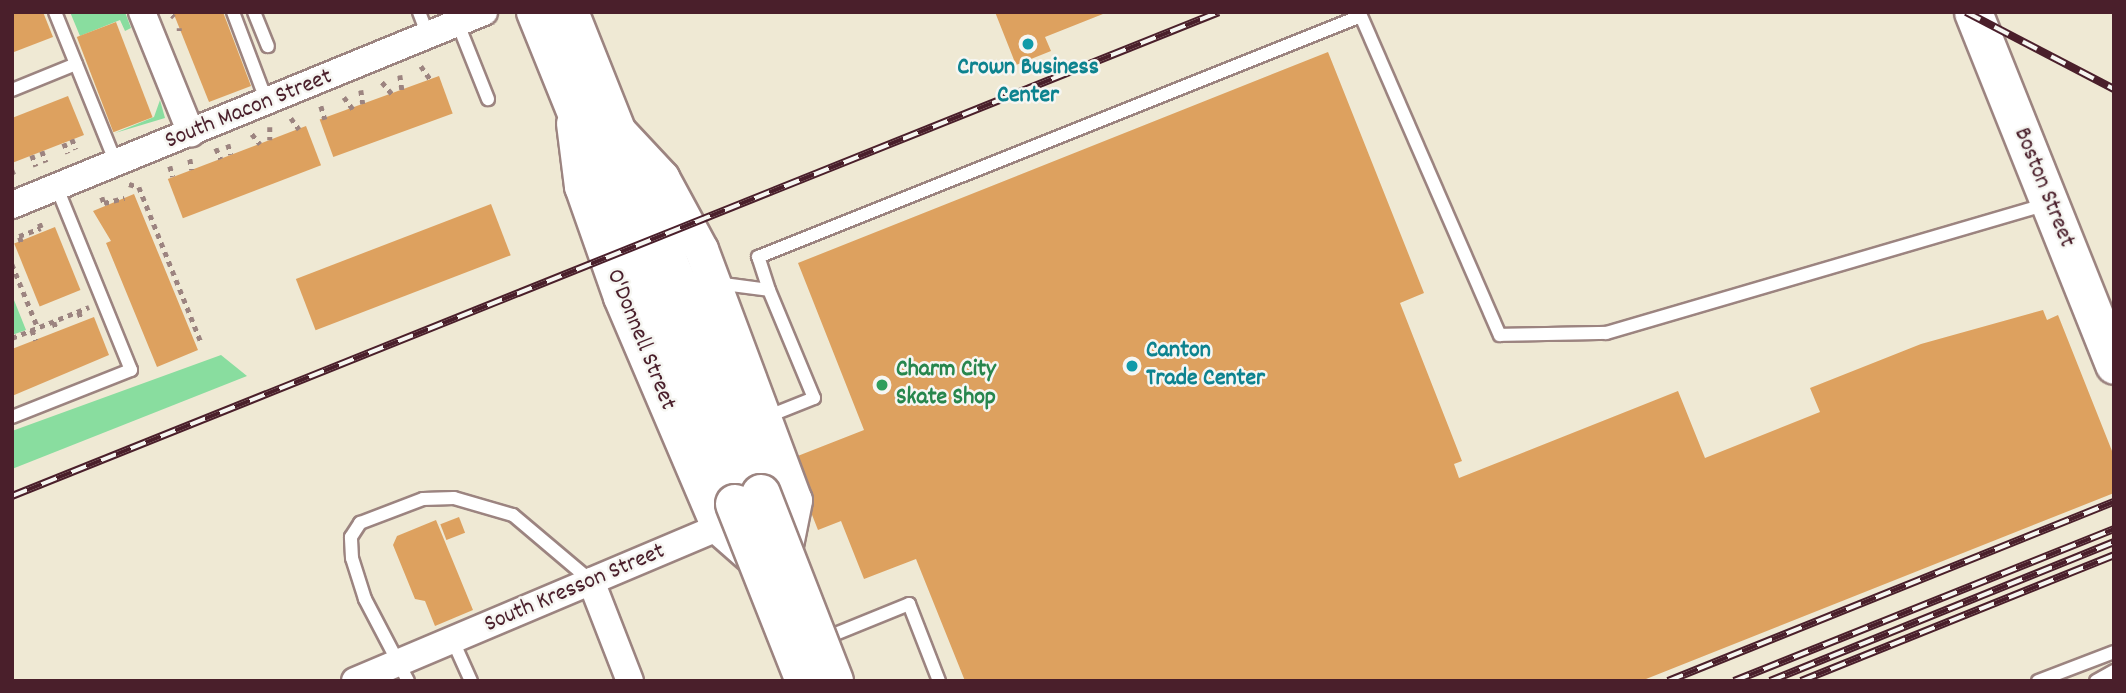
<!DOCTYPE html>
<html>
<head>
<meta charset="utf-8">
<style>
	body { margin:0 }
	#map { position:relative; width:2126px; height:693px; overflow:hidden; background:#efe9d4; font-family:Dekko,sans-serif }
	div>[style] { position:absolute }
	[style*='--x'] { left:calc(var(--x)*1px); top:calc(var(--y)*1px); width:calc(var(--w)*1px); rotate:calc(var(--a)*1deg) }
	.green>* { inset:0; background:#89dd9f }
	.building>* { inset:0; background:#dda15f; transform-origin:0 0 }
	.path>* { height:4.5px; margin-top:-2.25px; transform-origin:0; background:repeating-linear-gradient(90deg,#9c8480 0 5px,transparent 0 10px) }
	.roads { filter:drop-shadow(2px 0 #9c8480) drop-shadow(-2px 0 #9c8480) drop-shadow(0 2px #9c8480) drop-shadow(0 -2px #9c8480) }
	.service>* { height:12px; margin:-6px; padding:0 6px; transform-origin:6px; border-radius:6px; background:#fff }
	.minor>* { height:26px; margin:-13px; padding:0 13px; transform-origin:13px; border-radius:13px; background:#fff }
	.tertiary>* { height:33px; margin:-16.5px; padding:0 16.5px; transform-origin:16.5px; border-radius:16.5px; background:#fff }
	.secondary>* { height:37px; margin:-18.5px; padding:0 18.5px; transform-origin:18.5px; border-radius:18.5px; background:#fff }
	.primary>* { height:38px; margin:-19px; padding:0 19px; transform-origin:19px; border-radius:19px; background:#fff }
	.rail>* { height:8px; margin-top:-4px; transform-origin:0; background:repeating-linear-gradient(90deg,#f6f6f2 0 16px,#4a1f2b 0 32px); box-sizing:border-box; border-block:2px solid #4a1f2b }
	.bridges { filter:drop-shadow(2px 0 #9c8480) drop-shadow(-2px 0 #9c8480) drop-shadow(0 2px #9c8480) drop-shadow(0 -2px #9c8480) }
	.primary-bridge>* { height:38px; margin:-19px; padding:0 19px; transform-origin:19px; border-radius:19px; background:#fff }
	.dots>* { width:19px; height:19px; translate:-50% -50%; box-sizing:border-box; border:4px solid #f6f6f2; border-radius:50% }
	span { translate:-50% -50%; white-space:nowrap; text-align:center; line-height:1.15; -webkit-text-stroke:5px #f6f6f2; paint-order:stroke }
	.culture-label { font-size:24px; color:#0d838f; font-weight:700 }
	.left { translate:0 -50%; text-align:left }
	.street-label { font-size:24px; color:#4a1f2b }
	.leisure-label { font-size:24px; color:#27864d; font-weight:700 }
	.frame { position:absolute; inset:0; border:14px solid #4a1f2b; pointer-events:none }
</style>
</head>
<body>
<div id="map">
	<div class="green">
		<i style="clip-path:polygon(70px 12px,125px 12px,131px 28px,125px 31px,120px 20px,80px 36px)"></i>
		<i style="clip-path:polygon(160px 100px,165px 118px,115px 133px,154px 117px)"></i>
		<i style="clip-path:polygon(12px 295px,26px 330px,12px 335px)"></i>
		<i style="clip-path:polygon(221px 355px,247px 376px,12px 469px,12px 431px)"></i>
	</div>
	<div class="building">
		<i style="clip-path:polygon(12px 12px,43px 12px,53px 37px,14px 52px)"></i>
		<i style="clip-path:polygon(173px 12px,223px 12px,251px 86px,209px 102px)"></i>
		<i style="clip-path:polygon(995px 12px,1108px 12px,1045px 37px,1051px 51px,1016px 65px)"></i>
		<i style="left:116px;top:22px;width:102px;height:42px;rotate:69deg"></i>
		<i style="clip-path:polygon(1328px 52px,1424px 293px,1400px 303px,1462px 461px,1454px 464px,1459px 478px,1678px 391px,1705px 458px,1820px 412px,1810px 388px,1921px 344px,2043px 310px,2047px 320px,2058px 315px,2114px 456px,2114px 493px,1641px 681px,965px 681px,916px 559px,864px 579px,841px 521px,818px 530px,790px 459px,864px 430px,798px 263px)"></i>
		<i style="left:439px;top:76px;width:40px;height:127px;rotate:70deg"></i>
		<i style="clip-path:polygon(68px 96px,84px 135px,12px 163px,12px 118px)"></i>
		<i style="left:306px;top:126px;width:42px;height:148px;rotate:69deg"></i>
		<i style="clip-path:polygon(134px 194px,198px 350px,157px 367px,106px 243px,111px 241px,93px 211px)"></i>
		<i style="left:491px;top:204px;width:55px;height:209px;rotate:69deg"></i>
		<i style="left:55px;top:227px;width:68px;height:44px;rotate:68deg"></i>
		<i style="clip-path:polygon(94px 317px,109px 355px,12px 396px,12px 349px)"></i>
		<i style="left:459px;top:517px;width:17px;height:20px;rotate:69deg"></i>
		<i style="clip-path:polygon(436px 520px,473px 610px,435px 626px,425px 601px,415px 599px,393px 545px,397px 536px)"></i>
	</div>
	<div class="path">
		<i style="--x:172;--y:15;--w:3;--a:45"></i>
		<i style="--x:179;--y:31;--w:3;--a:-90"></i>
		<i style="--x:421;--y:66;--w:16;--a:55"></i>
		<i style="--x:400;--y:75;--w:15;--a:82"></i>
		<i style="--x:382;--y:82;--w:16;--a:50"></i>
		<i style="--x:361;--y:90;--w:14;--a:82"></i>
		<i style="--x:344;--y:97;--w:15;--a:53"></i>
		<i style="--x:321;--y:106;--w:14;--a:73"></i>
		<i style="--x:291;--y:118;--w:14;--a:54"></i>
		<i style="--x:270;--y:127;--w:13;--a:90"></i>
		<i style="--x:252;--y:134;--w:13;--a:51"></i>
		<i style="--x:72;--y:139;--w:11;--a:68"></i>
		<i style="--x:64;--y:143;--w:11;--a:68"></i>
		<i style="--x:228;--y:144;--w:11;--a:75"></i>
		<i style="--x:216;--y:148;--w:12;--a:66"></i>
		<i style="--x:42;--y:151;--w:12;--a:70"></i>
		<i style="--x:32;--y:155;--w:12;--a:70"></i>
		<i style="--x:190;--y:159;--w:11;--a:80"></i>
		<i style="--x:170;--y:166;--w:11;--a:75"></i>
		<i style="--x:12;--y:170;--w:5;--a:68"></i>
		<i style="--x:129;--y:184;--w:10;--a:17"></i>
		<i style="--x:139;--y:187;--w:167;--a:68.2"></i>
		<i style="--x:102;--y:197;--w:6;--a:72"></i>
		<i style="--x:104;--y:203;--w:21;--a:-14"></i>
		<i style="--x:21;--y:242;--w:6;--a:-108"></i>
		<i style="--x:19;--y:236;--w:23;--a:-20"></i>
		<i style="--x:41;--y:228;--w:5;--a:-112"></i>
		<i style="--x:12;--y:264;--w:69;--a:67.9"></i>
		<i style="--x:79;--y:312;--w:9;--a:72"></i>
		<i style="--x:54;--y:322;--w:9;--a:72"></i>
		<i style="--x:32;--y:330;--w:11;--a:68"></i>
		<i style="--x:12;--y:338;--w:83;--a:-21.9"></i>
	</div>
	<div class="roads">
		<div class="service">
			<i style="--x:55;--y:12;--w:163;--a:68"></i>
			<i style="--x:233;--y:12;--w:96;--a:69.3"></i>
			<i style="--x:254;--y:12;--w:37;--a:68"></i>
			<i style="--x:419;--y:12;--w:26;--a:69"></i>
			<i style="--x:458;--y:24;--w:81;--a:68.2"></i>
			<i style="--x:12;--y:90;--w:69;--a:-22.1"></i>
			<i style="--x:716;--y:283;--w:53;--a:7.5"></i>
			<i style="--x:769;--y:290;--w:117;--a:67.4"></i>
			<i style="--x:814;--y:398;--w:54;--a:158.2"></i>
			<i style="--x:769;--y:290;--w:35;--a:-108"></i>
			<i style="--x:758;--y:257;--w:649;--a:-21.79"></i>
			<i style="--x:1361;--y:16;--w:348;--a:66.5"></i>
			<i style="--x:1500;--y:335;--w:106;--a:-1.1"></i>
			<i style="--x:1606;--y:333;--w:459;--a:-16.3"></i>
			<i style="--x:12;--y:417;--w:128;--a:-21.6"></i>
			<i style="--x:131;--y:370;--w:196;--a:-112.1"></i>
			<i style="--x:823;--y:639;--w:93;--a:-22.1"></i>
			<i style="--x:909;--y:604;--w:83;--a:68.7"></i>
			<i style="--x:453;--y:641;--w:44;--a:65.8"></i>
			<i style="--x:408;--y:681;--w:93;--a:-117.7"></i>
			<i style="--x:365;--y:599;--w:43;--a:-107.6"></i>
			<i style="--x:352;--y:558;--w:21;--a:-93"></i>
			<i style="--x:351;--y:537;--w:17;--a:-57"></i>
			<i style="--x:360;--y:523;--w:67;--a:-20.9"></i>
			<i style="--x:423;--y:499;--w:31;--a:-2"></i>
			<i style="--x:454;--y:498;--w:61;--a:16.1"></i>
			<i style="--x:513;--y:515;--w:102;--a:40.2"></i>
			<i style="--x:2038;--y:681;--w:81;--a:-20.9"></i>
			<i style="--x:2096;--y:681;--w:21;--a:-29"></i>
		</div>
		<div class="minor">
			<i style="--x:142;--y:12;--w:131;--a:68"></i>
			<i style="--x:12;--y:205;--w:510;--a:-22.24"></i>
			<i style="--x:591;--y:581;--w:107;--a:68.7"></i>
			<i style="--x:355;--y:681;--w:411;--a:-22.9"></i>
		</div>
		<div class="tertiary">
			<i style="--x:573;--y:123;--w:64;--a:82.8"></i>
			<i style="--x:581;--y:186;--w:118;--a:70.6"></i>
			<i style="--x:620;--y:297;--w:250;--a:66.9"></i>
			<i style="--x:718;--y:527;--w:55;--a:41.3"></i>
			<i style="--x:620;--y:132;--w:62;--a:47"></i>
			<i style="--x:662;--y:177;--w:82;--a:61.6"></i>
			<i style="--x:701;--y:249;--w:268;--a:69.5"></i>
			<i style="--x:795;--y:500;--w:66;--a:101.3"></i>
		</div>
		<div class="secondary">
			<i style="--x:1973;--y:12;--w:380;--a:68.2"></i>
		</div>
		<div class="primary">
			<i style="--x:536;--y:12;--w:531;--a:67.98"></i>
			<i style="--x:569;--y:12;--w:519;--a:68.28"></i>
		</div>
	</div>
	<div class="rail">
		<i style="--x:1966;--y:12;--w:167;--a:27.5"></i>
		<i style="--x:12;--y:496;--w:1300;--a:-21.85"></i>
		<i style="--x:1668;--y:681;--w:481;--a:-21.9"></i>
		<i style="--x:1734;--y:681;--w:409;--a:-21.8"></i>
		<i style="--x:1770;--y:681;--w:371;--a:-22"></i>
		<i style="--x:1801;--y:681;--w:337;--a:-21.9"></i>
	</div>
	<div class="bridges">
		<div class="primary-bridge">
			<i style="--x:761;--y:494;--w:201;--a:68.7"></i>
			<i style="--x:735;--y:504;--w:190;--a:68.4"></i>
		</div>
	</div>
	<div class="dots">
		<i style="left:1028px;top:44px;background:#0f9aa8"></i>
		<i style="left:1132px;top:366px;background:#0f9aa8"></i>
		<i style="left:882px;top:385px;background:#2e9e5b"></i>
	</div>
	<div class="culture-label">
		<span style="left:1028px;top:83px">Crown Business<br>Center</span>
		<span class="left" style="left:1146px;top:366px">Canton<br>Trade Center</span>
	</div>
	<div class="street-label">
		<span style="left:249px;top:110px;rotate:-22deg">South Macon Street</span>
		<span style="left:2043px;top:188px;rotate:68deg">Boston Street</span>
		<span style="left:640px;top:340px;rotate:68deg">O'Donnell Street</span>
		<span style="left:575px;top:589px;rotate:-23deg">South Kresson Street</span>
	</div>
	<div class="leisure-label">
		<span class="left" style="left:896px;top:385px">Charm City<br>Skate Shop</span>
	</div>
	<div class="frame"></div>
</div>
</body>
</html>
